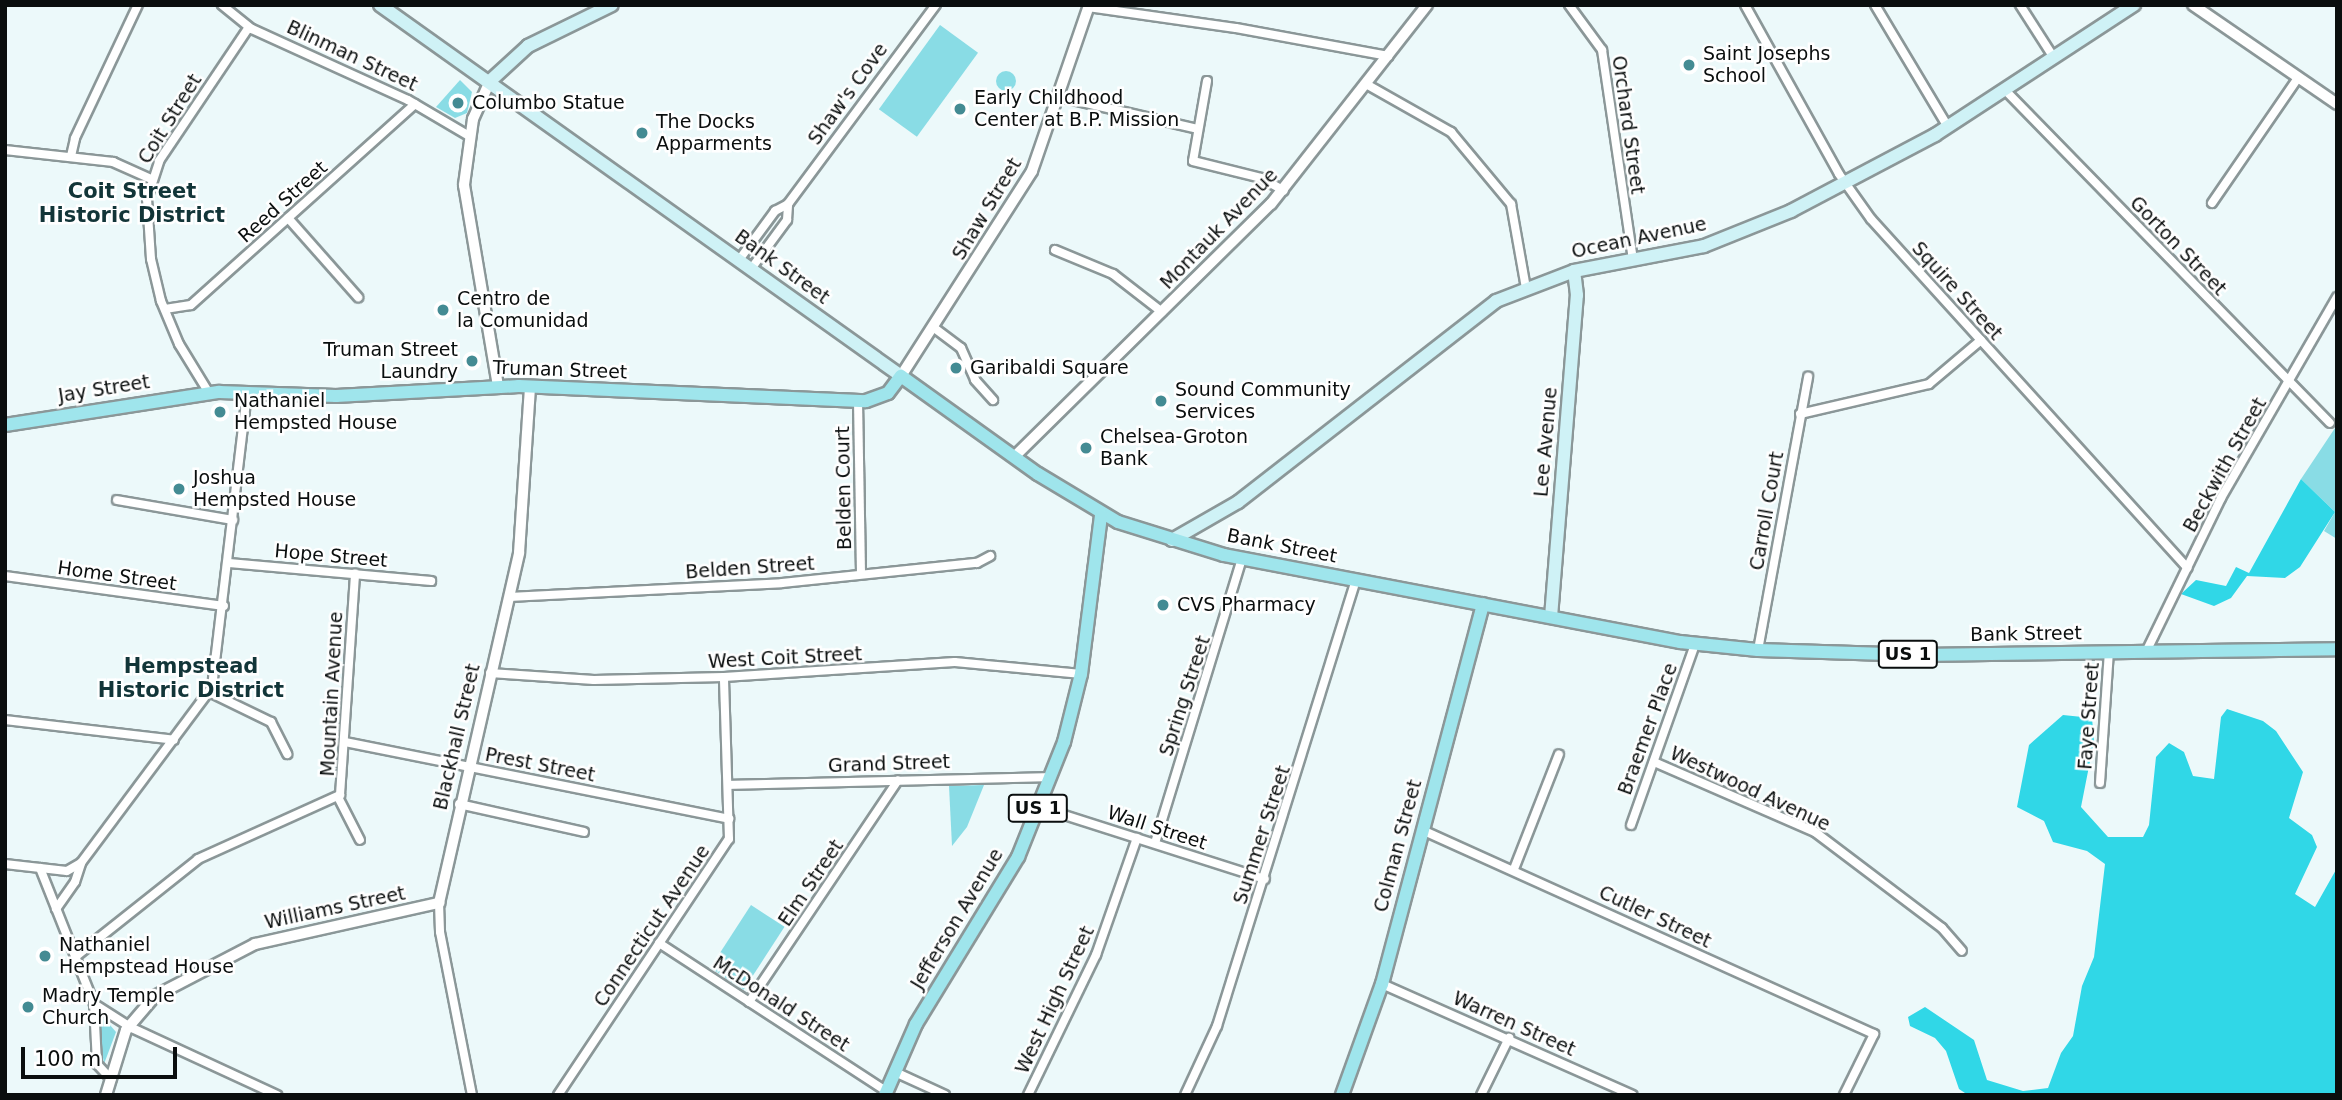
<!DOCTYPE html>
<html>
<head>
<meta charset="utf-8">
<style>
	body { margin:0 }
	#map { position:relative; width:2342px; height:1100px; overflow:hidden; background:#ecf9fa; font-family:"DejaVu Sans",sans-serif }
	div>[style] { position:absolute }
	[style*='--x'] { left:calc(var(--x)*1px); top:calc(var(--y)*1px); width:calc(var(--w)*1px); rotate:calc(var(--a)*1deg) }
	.green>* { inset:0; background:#89dce5; transform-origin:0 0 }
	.round { border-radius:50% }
	.forest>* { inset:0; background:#30d7e7 }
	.roads { filter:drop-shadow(2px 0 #8b9798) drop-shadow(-2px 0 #8b9798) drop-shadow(0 2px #8b9798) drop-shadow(0 -2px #8b9798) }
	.minor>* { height:8px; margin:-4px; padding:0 4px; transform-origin:4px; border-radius:4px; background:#fff }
	.tertiary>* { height:10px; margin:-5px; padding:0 5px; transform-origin:5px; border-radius:5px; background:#fff }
	.secondary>* { height:12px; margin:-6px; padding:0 6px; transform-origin:6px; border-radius:6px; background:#cff2f6 }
	.primary>* { height:12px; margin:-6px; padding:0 6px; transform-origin:6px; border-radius:6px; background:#9fe5ec }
	.dots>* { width:19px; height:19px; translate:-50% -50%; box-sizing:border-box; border:4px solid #fff; border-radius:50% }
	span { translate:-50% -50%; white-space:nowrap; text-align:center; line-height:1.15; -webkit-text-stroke:5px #fff; paint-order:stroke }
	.shield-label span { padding:2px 5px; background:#fff; border:2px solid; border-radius:5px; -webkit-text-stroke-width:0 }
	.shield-label { font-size:18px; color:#0a0e0e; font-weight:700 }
	.poi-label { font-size:19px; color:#0a0e0e }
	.left { translate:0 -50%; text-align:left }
	.right { translate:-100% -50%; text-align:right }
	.street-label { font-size:19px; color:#0a0e0e }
	.neighbourhood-label { font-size:21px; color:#123538; font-weight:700 }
	.frame { position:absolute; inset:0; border:7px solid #0a0e0e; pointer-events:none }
	.scale { position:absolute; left:21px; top:1047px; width:156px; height:32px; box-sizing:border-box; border:4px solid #0a0e0e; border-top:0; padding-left:9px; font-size:21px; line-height:24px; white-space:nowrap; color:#0a0e0e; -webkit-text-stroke:5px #fff; paint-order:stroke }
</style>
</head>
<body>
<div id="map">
	<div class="green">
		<i style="left:940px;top:25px;width:47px;height:104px;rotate:36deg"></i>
		<i class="round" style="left:996px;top:71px;width:20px;height:20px"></i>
		<i style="clip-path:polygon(460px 80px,472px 92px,467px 113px,455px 118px,436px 107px)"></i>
		<i style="clip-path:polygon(2337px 425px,2337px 539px,2324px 531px,2335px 512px,2301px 479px)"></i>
		<i style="clip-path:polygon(984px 785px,967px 827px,952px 846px,949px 786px)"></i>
		<i style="left:751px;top:905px;width:40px;height:75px;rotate:33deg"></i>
		<i style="clip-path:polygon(104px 1018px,116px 1032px,104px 1064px,97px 1019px)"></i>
	</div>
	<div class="forest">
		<i style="clip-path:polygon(2301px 479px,2335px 512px,2300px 567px,2285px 578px,2247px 576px,2231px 598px,2214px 606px,2181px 594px,2196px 580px,2226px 586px,2236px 567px,2249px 573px)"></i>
		<i style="clip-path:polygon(2227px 709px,2263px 721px,2276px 731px,2303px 772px,2289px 818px,2312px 835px,2317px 847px,2295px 894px,2315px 907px,2337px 868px,2337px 1095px,1968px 1095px,1959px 1089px,1946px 1051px,1935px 1038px,1910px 1026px,1908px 1017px,1925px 1007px,1974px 1040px,1987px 1080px,2023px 1091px,2048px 1088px,2061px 1053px,2073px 1036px,2082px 986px,2094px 957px,2105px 864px,2087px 851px,2053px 842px,2044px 821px,2017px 807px,2029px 745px,2063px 715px,2092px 718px,2094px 741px,2081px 807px,2108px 837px,2143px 837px,2149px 825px,2156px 757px,2169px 743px,2184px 752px,2193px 776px,2214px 779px,2221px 717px)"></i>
	</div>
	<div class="roads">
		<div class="minor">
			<i style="--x:222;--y:5;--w:38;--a:39"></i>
			<i style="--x:252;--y:29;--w:171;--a:24.5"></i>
			<i style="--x:408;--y:100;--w:71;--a:30.5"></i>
			<i style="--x:1569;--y:5;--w:56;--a:53.7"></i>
			<i style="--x:1602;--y:50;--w:211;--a:81.6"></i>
			<i style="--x:1745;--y:5;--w:193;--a:60.9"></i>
			<i style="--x:1839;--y:174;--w:55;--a:54.6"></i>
			<i style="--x:1871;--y:219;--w:471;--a:47.8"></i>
			<i style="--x:1875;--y:5;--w:142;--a:59.1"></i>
			<i style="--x:2020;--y:5;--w:63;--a:57.3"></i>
			<i style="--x:1088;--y:7;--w:149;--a:8.1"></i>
			<i style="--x:1236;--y:28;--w:155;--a:10.4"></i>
			<i style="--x:1207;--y:81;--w:81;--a:99.9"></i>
			<i style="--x:1193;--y:161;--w:70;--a:14"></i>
			<i style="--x:1261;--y:178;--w:26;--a:29"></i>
			<i style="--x:1366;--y:84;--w:98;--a:29.5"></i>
			<i style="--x:1451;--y:132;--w:94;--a:50.2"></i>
			<i style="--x:1511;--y:204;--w:85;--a:79.9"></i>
			<i style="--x:2005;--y:90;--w:465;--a:45.7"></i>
			<i style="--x:1060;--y:97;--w:141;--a:13.1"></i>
			<i style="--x:5;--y:150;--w:109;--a:6.3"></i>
			<i style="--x:113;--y:162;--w:42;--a:24.1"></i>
			<i style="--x:71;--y:156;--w:18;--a:-77"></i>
			<i style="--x:75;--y:138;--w:147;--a:-64.7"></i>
			<i style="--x:2212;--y:203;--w:152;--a:-55.5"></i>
			<i style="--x:288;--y:218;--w:106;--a:48.5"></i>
			<i style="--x:1055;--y:250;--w:63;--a:22.5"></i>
			<i style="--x:1113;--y:274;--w:62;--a:37.8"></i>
			<i style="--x:739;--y:260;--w:61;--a:-53.7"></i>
			<i style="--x:775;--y:211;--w:15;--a:-28"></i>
			<i style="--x:788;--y:204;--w:248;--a:-53.4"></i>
			<i style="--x:751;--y:269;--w:61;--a:-53.7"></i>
			<i style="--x:787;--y:220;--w:16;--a:-86"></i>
			<i style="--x:165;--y:309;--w:26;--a:-9"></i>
			<i style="--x:191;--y:305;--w:301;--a:-41.9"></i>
			<i style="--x:933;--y:327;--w:35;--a:37"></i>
			<i style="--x:961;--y:348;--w:35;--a:66"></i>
			<i style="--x:975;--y:380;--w:27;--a:48"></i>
			<i style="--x:209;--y:393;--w:57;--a:-121.5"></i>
			<i style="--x:179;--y:344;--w:47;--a:-112.7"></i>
			<i style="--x:161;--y:301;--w:43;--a:-103.4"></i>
			<i style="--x:151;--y:259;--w:60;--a:-93.8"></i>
			<i style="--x:147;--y:199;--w:40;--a:-72"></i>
			<i style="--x:159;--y:161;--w:161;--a:-56.1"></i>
			<i style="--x:858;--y:401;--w:173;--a:89"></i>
			<i style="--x:1800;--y:414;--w:132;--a:-13.1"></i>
			<i style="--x:1929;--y:384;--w:68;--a:-40.2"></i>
			<i style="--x:117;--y:500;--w:118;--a:9.8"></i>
			<i style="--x:229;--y:563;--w:203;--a:5.1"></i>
			<i style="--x:5;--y:576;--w:221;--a:7.8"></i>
			<i style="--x:509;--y:597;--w:273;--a:-2.9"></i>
			<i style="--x:782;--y:583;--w:196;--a:-5.9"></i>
			<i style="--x:977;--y:563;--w:15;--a:-28"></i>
			<i style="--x:1758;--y:650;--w:278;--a:-79.6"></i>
			<i style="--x:2146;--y:652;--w:171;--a:-64"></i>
			<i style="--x:2221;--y:498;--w:232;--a:-60"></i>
			<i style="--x:490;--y:673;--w:104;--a:3.9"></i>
			<i style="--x:594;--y:680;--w:130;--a:-1.3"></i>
			<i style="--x:724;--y:677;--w:231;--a:-3.7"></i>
			<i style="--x:955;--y:662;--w:127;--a:5.4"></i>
			<i style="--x:209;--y:692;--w:69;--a:25.8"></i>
			<i style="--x:271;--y:722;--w:36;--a:63"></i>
			<i style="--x:5;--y:720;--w:170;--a:6.7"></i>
			<i style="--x:345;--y:742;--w:392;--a:11.3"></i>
			<i style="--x:1654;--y:762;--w:176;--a:23.5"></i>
			<i style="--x:1815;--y:832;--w:159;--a:37.1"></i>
			<i style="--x:1942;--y:928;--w:30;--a:49"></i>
			<i style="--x:2100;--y:783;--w:131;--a:-86.1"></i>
			<i style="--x:729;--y:785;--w:321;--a:-1.4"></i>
			<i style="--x:338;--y:797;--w:48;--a:62.9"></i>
			<i style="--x:459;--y:804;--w:128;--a:12.6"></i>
			<i style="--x:1039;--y:807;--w:237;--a:17.7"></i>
			<i style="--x:1631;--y:825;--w:192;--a:-70.5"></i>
			<i style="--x:1422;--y:830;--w:496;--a:24.3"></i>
			<i style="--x:1874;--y:1034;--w:68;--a:116.2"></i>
			<i style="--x:1155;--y:843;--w:298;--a:-73"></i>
			<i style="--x:5;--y:864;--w:62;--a:6.4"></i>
			<i style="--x:67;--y:871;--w:16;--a:-30"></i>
			<i style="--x:81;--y:863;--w:219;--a:-53.3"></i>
			<i style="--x:212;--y:687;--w:295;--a:-83.2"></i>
			<i style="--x:40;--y:868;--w:146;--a:68.3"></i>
			<i style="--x:94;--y:1004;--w:60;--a:87.1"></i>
			<i style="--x:97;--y:1064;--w:21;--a:47"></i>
			<i style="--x:1514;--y:869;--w:123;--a:-68.6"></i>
			<i style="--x:439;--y:903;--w:29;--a:88"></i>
			<i style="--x:440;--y:932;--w:166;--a:78.9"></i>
			<i style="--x:56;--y:909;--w:33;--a:-55"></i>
			<i style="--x:75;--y:882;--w:20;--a:-72"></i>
			<i style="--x:659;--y:943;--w:271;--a:33.1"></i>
			<i style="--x:75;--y:957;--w:157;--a:-38.5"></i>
			<i style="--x:198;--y:859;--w:156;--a:-24.3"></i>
			<i style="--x:340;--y:795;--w:222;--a:-86.1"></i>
			<i style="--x:1382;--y:984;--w:274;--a:23.9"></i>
			<i style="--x:749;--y:1002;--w:267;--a:-56.1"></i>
			<i style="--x:94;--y:1004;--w:45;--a:32.3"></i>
			<i style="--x:132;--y:1028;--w:160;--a:24.8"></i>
			<i style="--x:895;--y:1072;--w:55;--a:24.7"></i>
			<i style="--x:558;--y:1095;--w:308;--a:-56.3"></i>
			<i style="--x:729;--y:839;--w:162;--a:-91.8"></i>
			<i style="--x:1028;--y:1095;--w:156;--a:-64.1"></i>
			<i style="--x:1096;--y:955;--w:124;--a:-70.7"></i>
			<i style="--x:1185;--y:1095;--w:76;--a:-65.1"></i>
			<i style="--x:1217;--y:1026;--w:467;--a:-72.7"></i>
			<i style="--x:1481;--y:1095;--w:64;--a:-63.8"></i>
		</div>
		<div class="tertiary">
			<i style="--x:2193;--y:5;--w:175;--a:34.5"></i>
			<i style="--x:490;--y:81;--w:42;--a:114.1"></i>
			<i style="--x:473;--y:119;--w:67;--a:97.8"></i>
			<i style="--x:464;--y:185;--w:204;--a:80.4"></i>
			<i style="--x:901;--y:376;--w:243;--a:-57.4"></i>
			<i style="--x:1032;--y:171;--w:176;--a:-71"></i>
			<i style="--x:1014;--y:457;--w:361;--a:-44.6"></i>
			<i style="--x:1271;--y:204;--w:253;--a:-51.9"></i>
			<i style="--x:106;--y:1095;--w:68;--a:-72.9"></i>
			<i style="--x:126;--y:1030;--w:45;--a:-49.5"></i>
			<i style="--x:155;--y:996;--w:113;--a:-27.5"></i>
			<i style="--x:255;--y:944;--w:189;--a:-12.6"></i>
			<i style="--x:439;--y:903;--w:359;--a:-77.1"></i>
			<i style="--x:519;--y:553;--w:166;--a:-86.2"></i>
		</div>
		<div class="secondary">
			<i style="--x:380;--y:5;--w:640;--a:35.45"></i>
			<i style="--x:490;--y:81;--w:52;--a:-42.6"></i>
			<i style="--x:528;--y:46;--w:93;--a:-26"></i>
			<i style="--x:1172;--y:540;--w:76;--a:-29.9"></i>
			<i style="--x:1238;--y:502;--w:327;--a:-37.9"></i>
			<i style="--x:1496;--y:301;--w:84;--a:-21"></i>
			<i style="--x:1574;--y:271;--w:132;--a:-10.9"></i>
			<i style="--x:1704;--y:246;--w:94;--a:-21.9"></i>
			<i style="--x:1791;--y:211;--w:163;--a:-27.8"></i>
			<i style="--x:1935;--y:135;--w:238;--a:-33.2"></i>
			<i style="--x:1551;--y:617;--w:323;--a:-85.4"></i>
			<i style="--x:1577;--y:295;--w:24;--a:-97"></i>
		</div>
		<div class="primary">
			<i style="--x:5;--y:425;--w:217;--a:-8.8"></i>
			<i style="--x:219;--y:392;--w:117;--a:2"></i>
			<i style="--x:336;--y:396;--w:183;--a:-3.1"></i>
			<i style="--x:519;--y:386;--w:347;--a:2.5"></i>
			<i style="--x:866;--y:401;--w:23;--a:-20"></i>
			<i style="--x:888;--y:393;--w:21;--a:-53"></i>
			<i style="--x:901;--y:376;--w:168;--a:35.6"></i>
			<i style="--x:1038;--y:474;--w:93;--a:31"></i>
			<i style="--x:1118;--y:522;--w:111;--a:17.3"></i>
			<i style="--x:1224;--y:555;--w:464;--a:10.8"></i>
			<i style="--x:1680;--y:642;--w:78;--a:5.9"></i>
			<i style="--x:1758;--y:650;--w:162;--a:1.8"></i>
			<i style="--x:1920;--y:655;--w:417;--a:-0.8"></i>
			<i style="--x:885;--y:1095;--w:77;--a:-66.4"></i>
			<i style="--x:916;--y:1024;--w:196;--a:-58.6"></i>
			<i style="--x:1018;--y:857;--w:124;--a:-68.2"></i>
			<i style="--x:1064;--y:742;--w:70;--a:-76"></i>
			<i style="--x:1081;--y:674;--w:160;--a:-82.8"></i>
			<i style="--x:1342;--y:1095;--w:118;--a:-70.2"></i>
			<i style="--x:1382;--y:984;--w:393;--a:-75.1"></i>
		</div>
	</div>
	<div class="dots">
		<i style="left:1689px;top:65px;background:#448b93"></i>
		<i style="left:458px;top:103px;background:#448b93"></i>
		<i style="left:960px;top:109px;background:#448b93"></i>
		<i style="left:642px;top:133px;background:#448b93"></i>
		<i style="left:443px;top:310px;background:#448b93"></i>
		<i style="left:472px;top:361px;background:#448b93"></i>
		<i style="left:956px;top:368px;background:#448b93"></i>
		<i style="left:1161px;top:401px;background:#448b93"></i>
		<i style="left:220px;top:412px;background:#448b93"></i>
		<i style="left:1086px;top:448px;background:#448b93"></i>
		<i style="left:179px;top:489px;background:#448b93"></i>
		<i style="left:1163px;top:605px;background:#448b93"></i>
		<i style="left:45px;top:956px;background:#448b93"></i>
		<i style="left:28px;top:1007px;background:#448b93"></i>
	</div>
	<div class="shield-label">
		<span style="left:1908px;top:654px">US 1</span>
		<span style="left:1038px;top:808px">US 1</span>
	</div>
	<div class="poi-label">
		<span class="left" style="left:1703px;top:65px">Saint Josephs<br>School</span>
		<span class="left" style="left:974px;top:109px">Early Childhood<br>Center at B.P. Mission</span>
		<span class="left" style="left:472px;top:103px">Columbo Statue</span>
		<span class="left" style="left:656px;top:133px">The Docks<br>Apparments</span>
		<span class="left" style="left:457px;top:310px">Centro de<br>la Comunidad</span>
		<span class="right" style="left:458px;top:361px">Truman Street<br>Laundry</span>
		<span class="left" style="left:970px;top:368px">Garibaldi Square</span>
		<span class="left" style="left:1175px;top:401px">Sound Community<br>Services</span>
		<span class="left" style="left:234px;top:412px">Nathaniel<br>Hempsted House</span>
		<span class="left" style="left:1100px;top:448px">Chelsea-Groton<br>Bank</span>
		<span class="left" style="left:193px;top:489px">Joshua<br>Hempsted House</span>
		<span class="left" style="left:1177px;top:605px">CVS Pharmacy</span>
		<span class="left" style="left:59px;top:956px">Nathaniel<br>Hempstead House</span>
		<span class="left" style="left:42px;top:1007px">Madry Temple<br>Church</span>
	</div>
	<div class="street-label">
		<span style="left:352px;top:56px;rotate:25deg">Blinman Street</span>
		<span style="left:848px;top:94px;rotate:-54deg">Shaw's Cove</span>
		<span style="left:170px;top:119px;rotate:-58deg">Coit Street</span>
		<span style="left:1628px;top:125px;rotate:82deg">Orchard Street</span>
		<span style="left:283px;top:202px;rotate:-42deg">Reed Street</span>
		<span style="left:987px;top:209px;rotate:-59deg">Shaw Street</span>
		<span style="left:1219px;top:229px;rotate:-46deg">Montauk Avenue</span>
		<span style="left:1639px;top:238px;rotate:-12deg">Ocean Avenue</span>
		<span style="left:2178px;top:246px;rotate:46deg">Gorton Street</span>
		<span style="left:782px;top:267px;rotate:36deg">Bank Street</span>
		<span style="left:1957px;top:291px;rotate:48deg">Squire Street</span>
		<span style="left:560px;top:370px;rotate:2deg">Truman Street</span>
		<span style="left:104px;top:389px;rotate:-9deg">Jay Street</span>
		<span style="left:1546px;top:442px;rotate:-85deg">Lee Avenue</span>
		<span style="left:2225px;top:465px;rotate:-61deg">Beckwith Street</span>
		<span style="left:844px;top:488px;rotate:-91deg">Belden Court</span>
		<span style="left:1767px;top:511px;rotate:-80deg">Carroll Court</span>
		<span style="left:1282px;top:546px;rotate:11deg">Bank Street</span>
		<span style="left:331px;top:556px;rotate:5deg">Hope Street</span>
		<span style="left:750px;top:568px;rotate:-4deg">Belden Street</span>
		<span style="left:117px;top:576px;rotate:8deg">Home Street</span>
		<span style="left:2026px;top:634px;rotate:-1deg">Bank Street</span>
		<span style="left:785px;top:658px;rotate:-3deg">West Coit Street</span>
		<span style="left:332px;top:694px;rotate:-87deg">Mountain Avenue</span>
		<span style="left:1185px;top:696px;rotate:-72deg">Spring Street</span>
		<span style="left:2089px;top:716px;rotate:-86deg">Faye Street</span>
		<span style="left:1648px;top:729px;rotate:-70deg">Braemer Place</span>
		<span style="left:457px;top:737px;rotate:-77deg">Blackhall Street</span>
		<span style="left:889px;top:764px;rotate:-2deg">Grand Street</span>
		<span style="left:540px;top:765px;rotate:11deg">Prest Street</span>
		<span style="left:1750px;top:789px;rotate:25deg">Westwood Avenue</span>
		<span style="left:1157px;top:828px;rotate:18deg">Wall Street</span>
		<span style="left:1262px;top:835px;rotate:-72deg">Summer Street</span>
		<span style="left:1398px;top:846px;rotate:-75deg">Colman Street</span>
		<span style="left:811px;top:883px;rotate:-56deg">Elm Street</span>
		<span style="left:335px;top:908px;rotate:-12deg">Williams Street</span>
		<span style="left:1655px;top:917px;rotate:25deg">Cutler Street</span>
		<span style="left:957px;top:919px;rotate:-59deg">Jefferson Avenue</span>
		<span style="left:652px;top:926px;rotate:-56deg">Connecticut Avenue</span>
		<span style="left:1055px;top:1000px;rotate:-65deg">West High Street</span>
		<span style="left:781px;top:1004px;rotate:33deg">McDonald Street</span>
		<span style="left:1514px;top:1024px;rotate:24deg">Warren Street</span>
	</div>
	<div class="neighbourhood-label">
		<span style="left:132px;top:203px">Coit Street<br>Historic District</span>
		<span style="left:191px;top:678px">Hempstead<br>Historic District</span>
	</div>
	<div class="frame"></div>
	<div class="scale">100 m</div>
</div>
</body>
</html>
